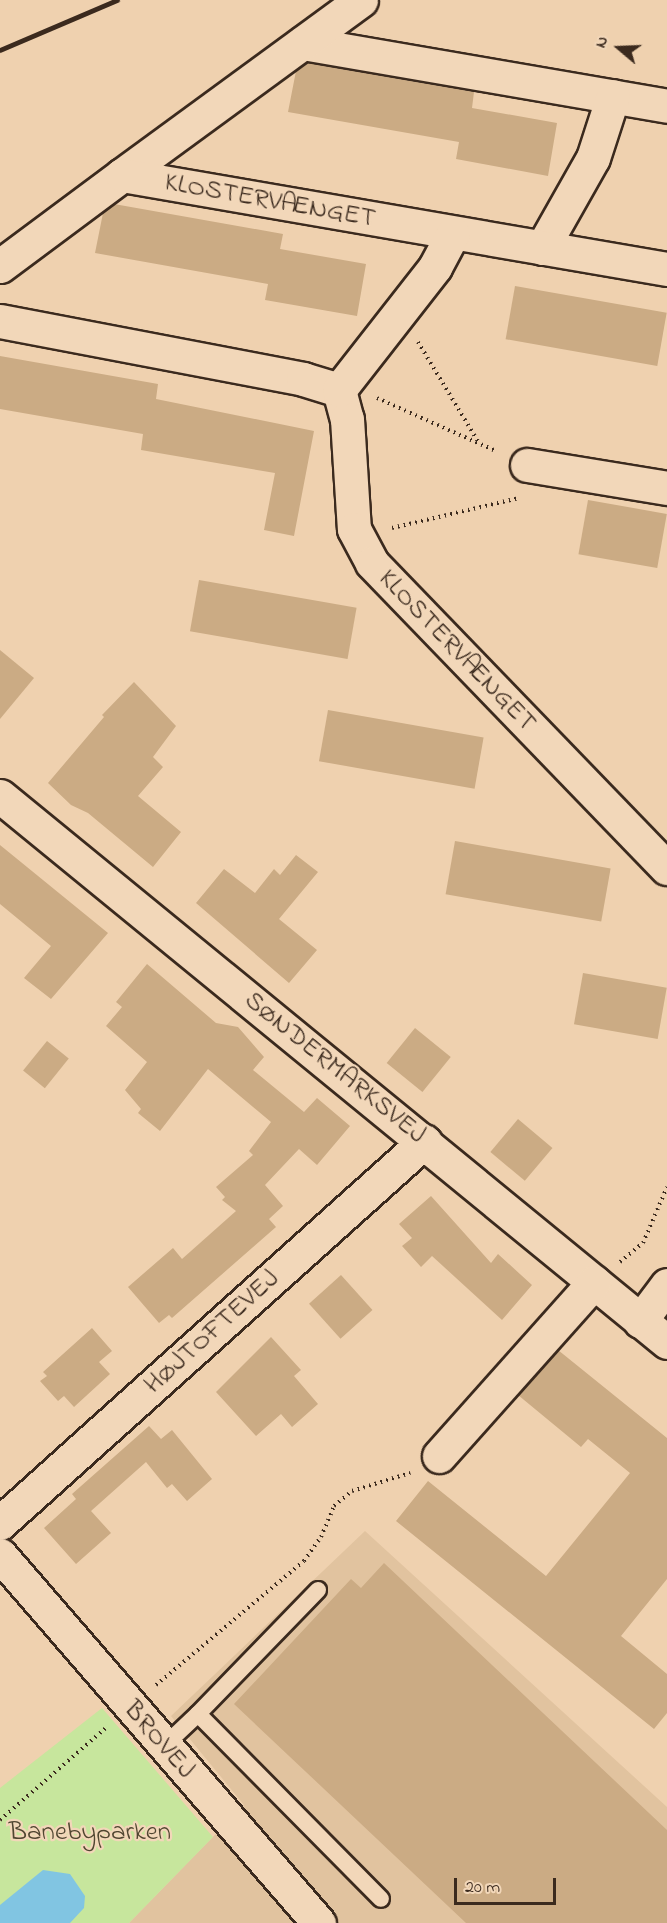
<!DOCTYPE html>
<html>
<head>
<meta charset="utf-8">
<style>
	body { margin:0 }
	#map { position:relative; width:667px; height:1923px; overflow:hidden; background:#efd1af; font-family:"Indie Flower",sans-serif }
	div>[style] { position:absolute }
	[style*='--x'] { left:calc(var(--x)*1px); top:calc(var(--y)*1px); width:calc(var(--w)*1px); rotate:calc(var(--a)*1deg) }
	.built>* { inset:0; background:#e1c39f }
	.green>* { inset:0; background:#c7e69d }
	.water>* { inset:0; background:#81c5e2 }
	.building>* { inset:0; background:#cbab84; transform-origin:0 0 }
	.path>* { height:4px; margin-top:-2px; transform-origin:0; background:repeating-linear-gradient(90deg,#3b2a1e 0 1.5px,transparent 0 6px) }
	.roads { filter:drop-shadow(2px 0 #3b2a1e) drop-shadow(-2px 0 #3b2a1e) drop-shadow(0 2px #3b2a1e) drop-shadow(0 -2px #3b2a1e) }
	.service>* { height:16px; margin:-8px; padding:0 8px; transform-origin:8px; border-radius:8px; background:#f2d7b9 }
	.minor>* { height:33px; margin:-16.5px; padding:0 16.5px; transform-origin:16.5px; border-radius:16.5px; background:#f2d7b9 }
	.rail>* { height:4.5px; margin:-2.25px; padding:0 2.25px; transform-origin:2.25px; border-radius:2.25px; background:#3b2a1e }
	span { translate:-50% -50%; white-space:nowrap; text-align:center; line-height:1.15; -webkit-text-stroke:4.5px #f2d7b9; paint-order:stroke }
	.street-label { font-size:27px; color:#3b2a1e }
	.park-label { font-size:27px; color:#504631 }
	.north { position:absolute; left:589px; top:18px; width:60px; height:60px; -webkit-text-stroke:4px #f2d7b9; paint-order:stroke; rotate:289deg; font-size:16px; font-weight:700; line-height:24px; text-align:center; color:#3b2a1e }
	.north::after { content:''; display:block; margin:auto; width:21px; height:27px; background:#3b2a1e; clip-path:polygon(50% 0,100% 100%,50% 72%,0 100%) }
	.scale { position:absolute; left:454px; top:1878px; width:102px; height:27px; box-sizing:border-box; border:3px solid #3b2a1e; border-top:0; padding-left:8px; font-size:18px; line-height:21px; white-space:nowrap; color:#3b2a1e; -webkit-text-stroke:4px #f2d7b9; paint-order:stroke }
</style>
</head>
<body>
<div id="map">
	<div class="built">
		<i style="clip-path:polygon(365px 1531px,667px 1807px,667px 1923px,129px 1923px,244px 1805px,171px 1716px)"></i>
	</div>
	<div class="green">
		<i style="clip-path:polygon(102px 1708px,213px 1837px,129px 1923px,0 1923px,0 1788px)"></i>
	</div>
	<div class="water">
		<i style="clip-path:polygon(43px 1870px,70px 1874px,85px 1896px,84px 1908px,70px 1923px,0 1923px,0 1905px)"></i>
	</div>
	<div class="building">
		<i style="clip-path:polygon(307px 63px,474px 92px,472px 108px,557px 123px,548px 176px,456px 159px,459px 142px,288px 112px,296px 71px)"></i>
		<i style="clip-path:polygon(114px 204px,283px 234px,280px 249px,366px 264px,357px 316px,265px 300px,268px 284px,95px 253px,103px 213px)"></i>
		<i style="left:515px;top:286px;width:154px;height:54px;rotate:10deg"></i>
		<i style="clip-path:polygon(0 356px,158px 384px,156px 399px,314px 431px,294px 536px,264px 530px,275px 473px,141px 450px,143px 434px,0 409px)"></i>
		<i style="left:588px;top:500px;width:80px;height:55px;rotate:10deg"></i>
		<i style="left:199px;top:580px;width:160px;height:52px;rotate:10deg"></i>
		<i style="clip-path:polygon(0 650px,34px 678px,0 719px)"></i>
		<i style="clip-path:polygon(134px 682px,176px 726px,153px 757px,163px 767px,138px 796px,181px 832px,153px 867px,88px 813px,71px 805px,48px 783px,104px 717px,102px 715px)"></i>
		<i style="left:328px;top:710px;width:158px;height:52px;rotate:10deg"></i>
		<i style="left:455px;top:841px;width:158px;height:54px;rotate:10deg"></i>
		<i style="clip-path:polygon(0 845px,108px 933px,51px 999px,24px 978px,51px 946px,0 904px)"></i>
		<i style="clip-path:polygon(296px 855px,318px 872px,279px 919px,317px 950px,289px 983px,196px 903px,224px 869px,255px 893px,274px 869px,280px 875px)"></i>
		<i style="clip-path:polygon(147px 964px,216px 1023px,238px 1027px,264px 1057px,253px 1070px,304px 1112px,317px 1098px,350px 1126px,317px 1165px,299px 1149px,265px 1185px,283px 1206px,269px 1219px,276px 1227px,172px 1318px,169px 1315px,159px 1323px,128px 1287px,173px 1248px,182px 1259px,236px 1211px,222px 1200px,225px 1197px,216px 1187px,253px 1155px,249px 1151px,271px 1122px,208px 1069px,160px 1131px,138px 1113px,141px 1109px,125px 1090px,147px 1062px,106px 1026px,122px 1007px,116px 1002px)"></i>
		<i style="left:583px;top:973px;width:85px;height:52px;rotate:10deg"></i>
		<i style="left:415px;top:1028px;width:46px;height:45px;rotate:39deg"></i>
		<i style="left:47px;top:1041px;width:28px;height:38px;rotate:39deg"></i>
		<i style="left:518px;top:1119px;width:45px;height:43px;rotate:40deg"></i>
		<i style="clip-path:polygon(431px 1196px,491px 1263px,498px 1254px,532px 1285px,502px 1320px,432px 1256px,421px 1267px,402px 1246px,412px 1238px,399px 1224px)"></i>
		<i style="left:341px;top:1275px;width:47px;height:43px;rotate:48deg"></i>
		<i style="clip-path:polygon(92px 1328px,112px 1351px,99px 1362px,110px 1374px,74px 1407px,64px 1396px,58px 1401px,40px 1381px,47px 1376px,43px 1372px)"></i>
		<i style="clip-path:polygon(271px 1337px,301px 1370px,294px 1376px,318px 1404px,292px 1427px,281px 1414px,256px 1436px,216px 1392px)"></i>
		<i style="clip-path:polygon(558px 1350px,667px 1438px,667px 1579px,621px 1636px,667px 1674px,667px 1713px,654px 1729px,396px 1521px,428px 1481px,546px 1576px,630px 1473px,588px 1439px,581px 1447px,518px 1395px)"></i>
		<i style="clip-path:polygon(149px 1426px,161px 1439px,172px 1430px,212px 1479px,187px 1501px,172px 1484px,167px 1488px,146px 1462px,91px 1511px,111px 1533px,76px 1564px,44px 1528px,76px 1499px,72px 1494px)"></i>
		<i style="clip-path:polygon(384px 1563px,667px 1830px,667px 1923px,466px 1923px,234px 1704px,351px 1579px,361px 1588px)"></i>
	</div>
	<div class="path">
		<i style="--x:418;--y:342;--w:118;--a:58.9"></i>
		<i style="--x:377;--y:398;--w:130;--a:24"></i>
		<i style="--x:392;--y:528;--w:130;--a:-13.3"></i>
		<i style="--x:620;--y:1262;--w:30;--a:-40"></i>
		<i style="--x:643;--y:1243;--w:61;--a:-66.8"></i>
		<i style="--x:156;--y:1685;--w:193;--a:-40"></i>
		<i style="--x:304;--y:1561;--w:29;--a:-55"></i>
		<i style="--x:321;--y:1537;--w:34;--a:-67"></i>
		<i style="--x:334;--y:1506;--w:23;--a:-40"></i>
		<i style="--x:352;--y:1491;--w:61;--a:-17.2"></i>
		<i style="--x:0;--y:1820;--w:142;--a:-41"></i>
	</div>
	<div class="roads">
		<div class="service">
			<i style="--x:318;--y:1590;--w:173;--a:134.1"></i>
			<i style="--x:198;--y:1714;--w:260;--a:45.3"></i>
			<i style="--x:165;--y:1745;--w:45;--a:-43.2"></i>
		</div>
		<div class="minor">
			<i style="--x:303;--y:43;--w:369;--a:9.8"></i>
			<i style="--x:122;--y:175;--w:296;--a:-36.2"></i>
			<i style="--x:542;--y:248;--w:103;--a:-60.5"></i>
			<i style="--x:593;--y:158;--w:65;--a:-72.1"></i>
			<i style="--x:0;--y:266;--w:152;--a:-36.7"></i>
			<i style="--x:122;--y:175;--w:553;--a:9.79"></i>
			<i style="--x:0;--y:321;--w:309;--a:10.8"></i>
			<i style="--x:303;--y:379;--w:38;--a:17"></i>
			<i style="--x:339;--y:390;--w:30;--a:75"></i>
			<i style="--x:347;--y:419;--w:110;--a:86.4"></i>
			<i style="--x:354;--y:529;--w:38;--a:62"></i>
			<i style="--x:372;--y:563;--w:424;--a:46"></i>
			<i style="--x:339;--y:390;--w:156;--a:-52"></i>
			<i style="--x:435;--y:267;--w:38;--a:-62"></i>
			<i style="--x:527;--y:465;--w:142;--a:9.3"></i>
			<i style="--x:0;--y:796;--w:862;--a:39.3"></i>
			<i style="--x:640;--y:1321;--w:45;--a:-53.1"></i>
			<i style="--x:439;--y:1456;--w:233;--a:-48.3"></i>
			<i style="--x:0;--y:1523;--w:571;--a:-41.95"></i>
			<i style="--x:0;--y:1555;--w:487;--a:49.1"></i>
		</div>
	</div>
	<div class="rail">
		<i style="--x:0;--y:50;--w:127;--a:-23.1"></i>
	</div>
	<div class="street-label">
		<span style="left:270px;top:201px;rotate:10deg">KLOSTERVÆNGET</span>
		<span style="left:457px;top:651px;rotate:46deg">KLOSTERVÆNGET</span>
		<span style="left:335px;top:1068px;rotate:39deg">SØNDERMARKSVEJ</span>
		<span style="left:212px;top:1332px;rotate:-42deg">HØJTOFTEVEJ</span>
		<span style="left:159px;top:1740px;rotate:49deg">BROVEJ</span>
	</div>
	<div class="park-label">
		<span style="left:90px;top:1833px">Banebyparken</span>
	</div>
	<div class="north">N</div>
	<div class="scale">20 m</div>
</div>
</body>
</html>
